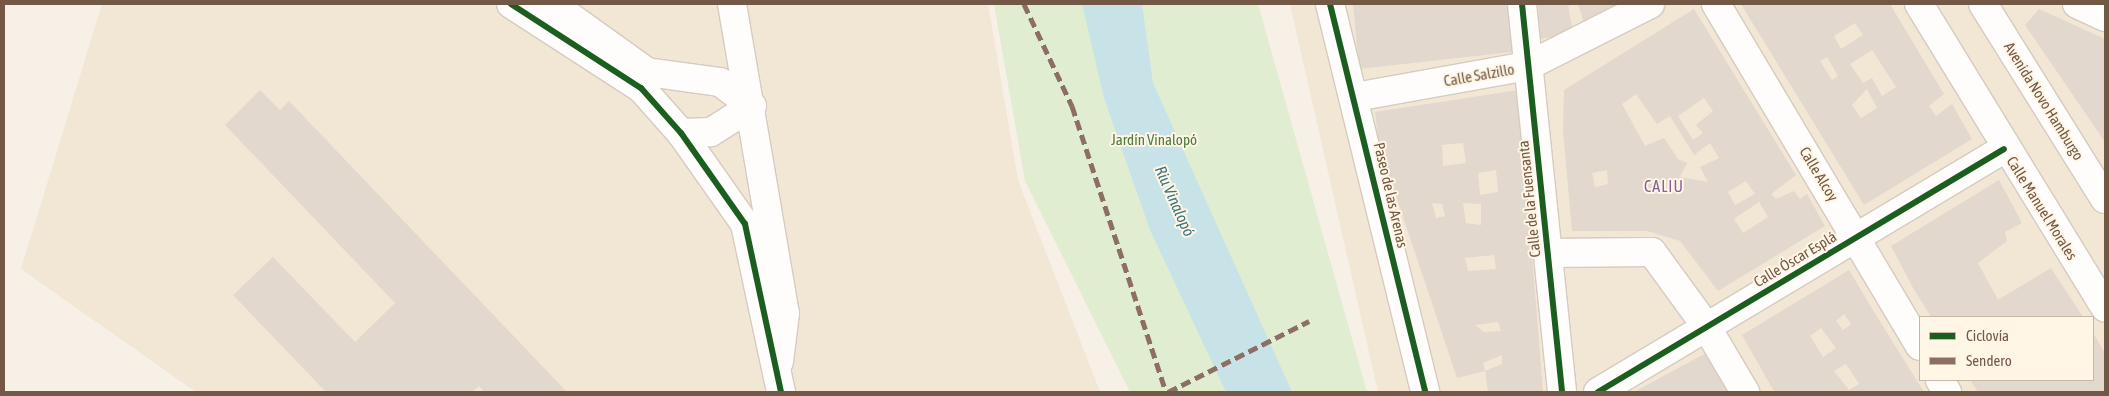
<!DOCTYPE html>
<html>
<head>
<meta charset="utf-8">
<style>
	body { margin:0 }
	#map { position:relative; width:2109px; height:396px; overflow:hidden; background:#f6f0e6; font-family:"Asap Condensed",sans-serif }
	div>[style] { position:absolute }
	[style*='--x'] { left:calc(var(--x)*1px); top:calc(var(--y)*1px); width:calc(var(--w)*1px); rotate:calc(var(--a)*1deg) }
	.residential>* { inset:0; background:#f2e6d5 }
	.green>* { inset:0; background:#e0edd0 }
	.water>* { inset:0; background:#c7e3e7 }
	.building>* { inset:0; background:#e3d8ce }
	.roads { filter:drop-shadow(1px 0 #d5cbc1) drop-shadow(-1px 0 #d5cbc1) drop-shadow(0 1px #d5cbc1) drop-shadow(0 -1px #d5cbc1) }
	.minor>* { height:28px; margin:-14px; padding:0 14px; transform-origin:14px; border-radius:14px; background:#fefdfb }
	.quiet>* { height:5px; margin-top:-2.5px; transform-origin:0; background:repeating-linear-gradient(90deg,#8d6e63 0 10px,transparent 0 15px) }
	.cycleway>* { height:6px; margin:-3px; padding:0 3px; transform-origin:3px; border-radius:3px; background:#1b5e20 }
	span { translate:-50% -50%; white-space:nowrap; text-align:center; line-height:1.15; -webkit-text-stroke:4px #fff6e6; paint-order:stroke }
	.street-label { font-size:15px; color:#745846 }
	.park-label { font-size:15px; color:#4e7b3e }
	.neighbourhood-label { font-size:16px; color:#876198; letter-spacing:1px }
	.water-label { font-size:16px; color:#3c7482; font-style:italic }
	.frame { position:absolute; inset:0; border:5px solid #745846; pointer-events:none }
	.legend { position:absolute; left:1919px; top:316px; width:175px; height:65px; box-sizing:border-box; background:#fff6e6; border:1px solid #c7b7a6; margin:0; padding:6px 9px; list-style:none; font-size:15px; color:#745846 }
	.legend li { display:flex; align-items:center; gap:10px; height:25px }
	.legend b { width:25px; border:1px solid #c7b7a6 }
</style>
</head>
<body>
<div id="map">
	<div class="residential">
		<i style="clip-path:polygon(102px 4px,988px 4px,1018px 180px,1100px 392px,196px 392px,21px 269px)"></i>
		<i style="clip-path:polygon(evenodd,1290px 4px,2105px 4px,2105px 392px,1378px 392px,1290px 4px,1920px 317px,2093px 317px,2093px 380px,1920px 380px,1920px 317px)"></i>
	</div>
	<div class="green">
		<i style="clip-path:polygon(994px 4px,1258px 4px,1367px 392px,1130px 392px,1025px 181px)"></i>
	</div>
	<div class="water">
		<i style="clip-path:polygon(1082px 4px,1142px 4px,1153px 83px,1292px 392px,1226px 392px,1150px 230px,1104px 98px)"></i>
	</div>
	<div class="building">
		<i style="clip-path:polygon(1353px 4px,1509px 4px,1512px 52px,1359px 69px)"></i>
		<i style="clip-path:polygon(1538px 4px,1568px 4px,1573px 33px,1540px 39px)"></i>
		<i style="clip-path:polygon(1578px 4px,1614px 4px,1614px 5px,1585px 26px)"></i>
		<i style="clip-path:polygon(evenodd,1741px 4px,1890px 4px,1944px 94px,1929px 106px,1936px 116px,1952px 104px,1972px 139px,1864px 205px,1741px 4px,1855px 23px,1863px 35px,1841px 49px,1834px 36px,1855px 23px,1741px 4px,1872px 50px,1896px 87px,1882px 96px,1872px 78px,1863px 83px,1850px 64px,1872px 50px,1741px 4px,1827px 57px,1838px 76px,1832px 80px,1820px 61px,1827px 57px,1741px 4px,1867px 89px,1877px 108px,1861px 118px,1852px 105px,1867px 89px)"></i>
		<i style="clip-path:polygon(evenodd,1694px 9px,1796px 175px,1771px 194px,1776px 199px,1794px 191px,1800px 199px,1807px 194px,1825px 226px,1718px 291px,1680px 241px,1647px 231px,1572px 231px,1563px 132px,1564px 90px,1694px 9px,1636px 94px,1657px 124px,1670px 116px,1694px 155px,1710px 143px,1719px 158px,1700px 167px,1708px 182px,1680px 177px,1687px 163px,1678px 159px,1664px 138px,1645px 146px,1622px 104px,1636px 94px,1694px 9px,1704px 98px,1713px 111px,1696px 125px,1703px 133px,1693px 140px,1678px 116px,1704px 98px,1694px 9px,1607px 170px,1608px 184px,1595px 187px,1592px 173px,1607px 170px,1694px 9px,1746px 181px,1755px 194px,1735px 205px,1728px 192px,1746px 181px,1694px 9px,1759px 202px,1768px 217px,1743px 233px,1734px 219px,1759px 202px)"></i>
		<i style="clip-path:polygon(2039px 9px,2105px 39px,2105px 142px,2025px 25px)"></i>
		<i style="clip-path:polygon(260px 90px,280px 110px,289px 101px,567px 392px,484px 392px,479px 386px,472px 392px,326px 392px,233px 295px,273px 257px,355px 342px,395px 303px,225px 125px)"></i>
		<i style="clip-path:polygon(evenodd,1519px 90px,1543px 392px,1488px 392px,1485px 371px,1502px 364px,1502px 355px,1483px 363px,1485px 371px,1457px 378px,1379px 145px,1375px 112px,1519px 90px,1463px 143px,1466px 163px,1443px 166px,1442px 145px,1463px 143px,1519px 90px,1496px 170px,1498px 192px,1480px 195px,1478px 173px,1496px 170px,1519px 90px,1432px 203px,1442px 204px,1445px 216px,1436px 218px,1432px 203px,1519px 90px,1463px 203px,1481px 204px,1481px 225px,1466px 223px,1463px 203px,1519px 90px,1494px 255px,1496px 269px,1468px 271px,1465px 258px,1494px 255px,1519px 90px,1498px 322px,1501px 331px,1484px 332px,1475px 325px,1498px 322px)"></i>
		<i style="clip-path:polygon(1999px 180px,2022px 223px,2005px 232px,2007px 241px,1978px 263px,1998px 300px,2051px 268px,2083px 317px,1931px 317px,1912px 286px,1891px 246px)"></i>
		<i style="clip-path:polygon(evenodd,1849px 270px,1879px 320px,1924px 392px,1775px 392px,1772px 388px,1742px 335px,1849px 270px,1844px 314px,1851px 324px,1843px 330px,1836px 321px,1844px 314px,1849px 270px,1821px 328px,1836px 348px,1823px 357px,1810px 336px,1821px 328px,1849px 270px,1846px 364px,1859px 384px,1849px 390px,1834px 371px,1846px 364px)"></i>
		<i style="clip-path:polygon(2093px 333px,2105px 353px,2105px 392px,1978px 392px,1970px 380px,2093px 380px)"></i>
		<i style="clip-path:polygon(1706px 353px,1731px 392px,1634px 392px)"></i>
	</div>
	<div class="roads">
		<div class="minor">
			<i style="--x:511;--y:4;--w:155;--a:32.9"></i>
			<i style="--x:641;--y:88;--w:60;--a:48.4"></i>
			<i style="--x:681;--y:133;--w:111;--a:54.9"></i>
			<i style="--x:745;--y:224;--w:172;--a:77.9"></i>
			<i style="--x:552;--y:4;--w:117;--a:35.6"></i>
			<i style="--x:647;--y:72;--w:74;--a:7.8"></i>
			<i style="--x:720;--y:82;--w:40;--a:37"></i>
			<i style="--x:752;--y:106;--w:49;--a:147.6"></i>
			<i style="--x:711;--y:132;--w:30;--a:178"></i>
			<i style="--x:732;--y:4;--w:314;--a:80.3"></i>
			<i style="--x:785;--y:313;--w:49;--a:97"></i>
			<i style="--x:1330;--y:4;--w:399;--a:76.2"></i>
			<i style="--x:1522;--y:4;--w:390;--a:84.1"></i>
			<i style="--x:1716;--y:4;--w:398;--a:59.2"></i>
			<i style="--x:1919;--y:4;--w:356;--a:58.5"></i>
			<i style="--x:1983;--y:4;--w:230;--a:58"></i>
			<i style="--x:2077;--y:4;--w:31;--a:25"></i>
			<i style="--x:1355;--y:97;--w:176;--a:-10.2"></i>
			<i style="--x:1528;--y:66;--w:137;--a:-26.9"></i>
			<i style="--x:1548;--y:253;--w:104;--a:-0.6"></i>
			<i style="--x:1652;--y:252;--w:92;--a:53.9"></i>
			<i style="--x:1706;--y:326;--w:77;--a:59.4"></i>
			<i style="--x:1940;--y:380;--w:14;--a:60"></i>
			<i style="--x:1598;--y:392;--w:473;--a:-30.9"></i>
		</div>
	</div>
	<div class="quiet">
		<i style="--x:1024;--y:4;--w:113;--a:64.8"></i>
		<i style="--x:1072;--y:106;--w:301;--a:71.8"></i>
		<i style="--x:1168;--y:392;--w:158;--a:-26.7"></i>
	</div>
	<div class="cycleway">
		<i style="--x:511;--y:4;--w:155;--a:32.9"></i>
		<i style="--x:641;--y:88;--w:60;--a:48.4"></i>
		<i style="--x:681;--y:133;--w:111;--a:54.9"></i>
		<i style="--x:745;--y:224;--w:172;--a:77.9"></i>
		<i style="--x:1330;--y:4;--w:399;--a:76.2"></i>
		<i style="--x:1522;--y:4;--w:390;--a:84.1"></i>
		<i style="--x:1598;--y:392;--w:473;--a:-30.9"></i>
	</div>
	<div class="street-label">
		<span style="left:1479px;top:75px;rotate:-10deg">Calle Salzillo</span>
		<span style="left:2044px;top:101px;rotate:58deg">Avenida Novo Hamburgo</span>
		<span style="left:1819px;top:174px;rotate:59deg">Calle Alcoy</span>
		<span style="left:1391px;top:195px;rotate:77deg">Paseo de las Arenas</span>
		<span style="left:1529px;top:199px;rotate:-96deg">Calle de la Fuensanta</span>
		<span style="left:2042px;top:208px;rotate:58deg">Calle Manuel Morales</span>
		<span style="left:1795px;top:259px;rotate:-31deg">Calle Óscar Esplá</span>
	</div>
	<div class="park-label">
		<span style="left:1154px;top:140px">Jardín Vinalopó</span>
	</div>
	<div class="neighbourhood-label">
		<span style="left:1664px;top:186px">CALIU</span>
	</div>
	<div class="water-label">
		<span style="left:1175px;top:201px;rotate:66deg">Riu Vinalopó</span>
	</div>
	<div class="frame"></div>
	<ul class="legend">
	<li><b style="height:6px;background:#1b5e20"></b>Ciclovía</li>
	<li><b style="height:6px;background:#8d6e63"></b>Sendero</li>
	</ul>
</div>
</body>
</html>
